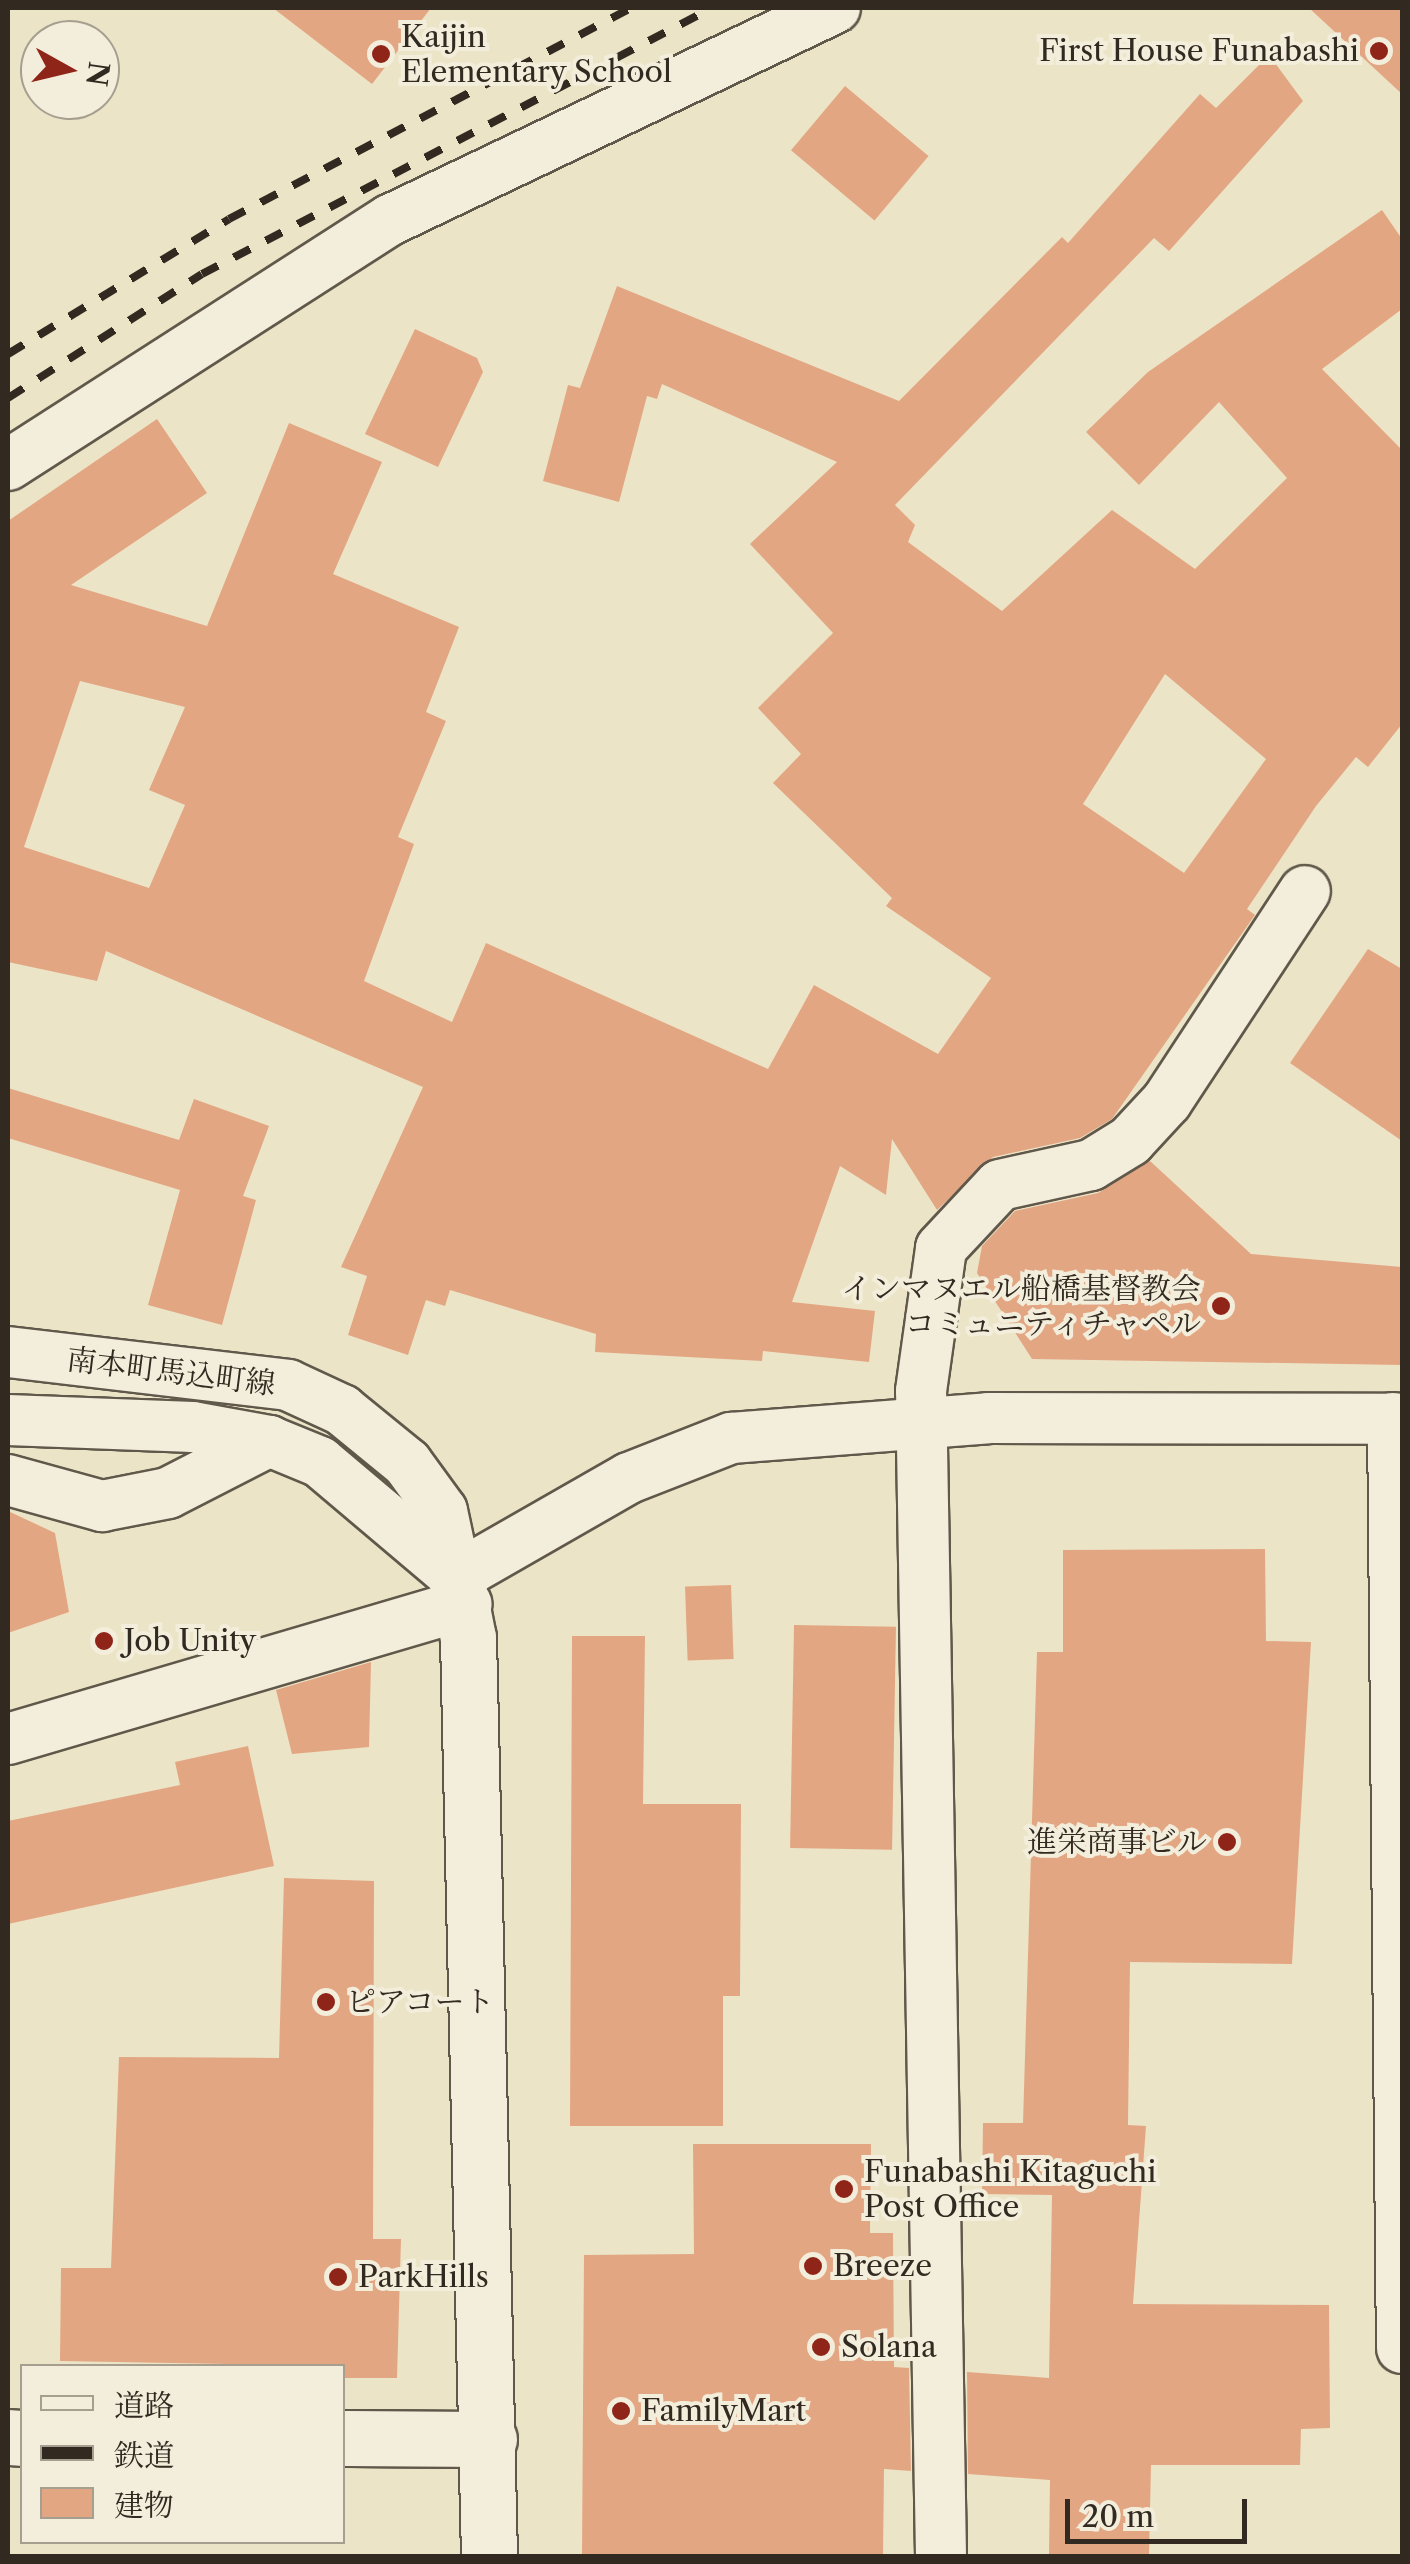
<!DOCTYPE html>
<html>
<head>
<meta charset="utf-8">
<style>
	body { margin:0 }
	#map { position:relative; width:1410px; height:2564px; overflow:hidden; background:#ece4c7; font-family:"Libre Caslon Text","Noto Serif JP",serif }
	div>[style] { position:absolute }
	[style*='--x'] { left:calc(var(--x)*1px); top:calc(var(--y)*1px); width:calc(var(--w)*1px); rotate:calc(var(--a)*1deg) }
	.building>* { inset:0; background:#e3a683; transform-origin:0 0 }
	.roads { filter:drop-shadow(2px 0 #60584a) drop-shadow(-2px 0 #60584a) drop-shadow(0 2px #60584a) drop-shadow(0 -2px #60584a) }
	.minor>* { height:50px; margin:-25px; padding:0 25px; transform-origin:25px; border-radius:25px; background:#f3eddb }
	.tertiary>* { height:55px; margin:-27.5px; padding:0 27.5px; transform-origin:27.5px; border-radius:27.5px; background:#f3eddb }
	.rail>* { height:8px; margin-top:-4px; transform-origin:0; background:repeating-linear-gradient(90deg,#322920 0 18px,transparent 0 36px) }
	.dots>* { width:28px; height:28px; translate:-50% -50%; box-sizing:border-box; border:5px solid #f3eddb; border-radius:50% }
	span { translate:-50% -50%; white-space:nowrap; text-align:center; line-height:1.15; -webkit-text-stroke:8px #f3eddb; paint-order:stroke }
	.poi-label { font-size:30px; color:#322920 }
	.left { translate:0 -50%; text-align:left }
	.right { translate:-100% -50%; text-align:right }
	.street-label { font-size:30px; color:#322920 }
	.frame { position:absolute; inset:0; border:10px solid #322920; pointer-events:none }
	.legend { position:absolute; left:20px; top:2364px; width:325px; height:180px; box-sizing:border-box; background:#f3eddb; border:2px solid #a69f90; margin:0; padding:12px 18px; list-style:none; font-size:30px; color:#322920 }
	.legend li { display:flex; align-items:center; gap:20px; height:50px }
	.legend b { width:50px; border:2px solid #a69f90 }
	.north { position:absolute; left:20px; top:20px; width:100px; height:100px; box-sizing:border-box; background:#f3eddb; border:2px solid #a69f90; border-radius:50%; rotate:98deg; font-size:28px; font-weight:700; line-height:40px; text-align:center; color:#322920 }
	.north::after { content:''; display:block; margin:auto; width:35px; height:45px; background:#8f2418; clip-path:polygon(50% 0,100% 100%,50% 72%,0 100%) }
	.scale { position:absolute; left:1065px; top:2499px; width:182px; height:45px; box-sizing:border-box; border:5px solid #322920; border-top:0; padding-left:12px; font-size:30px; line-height:35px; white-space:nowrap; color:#322920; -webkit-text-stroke:8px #f3eddb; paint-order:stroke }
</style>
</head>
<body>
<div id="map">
	<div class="building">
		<i style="clip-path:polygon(273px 8px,431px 8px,372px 84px)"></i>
		<i style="clip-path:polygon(1309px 8px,1402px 8px,1402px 94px)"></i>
		<i style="clip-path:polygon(evenodd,1269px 55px,1303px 101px,1169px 251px,1154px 238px,895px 505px,915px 525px,908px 542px,1002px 611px,1112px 510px,1195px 569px,1287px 478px,1219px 402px,1139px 485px,1086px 432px,1148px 372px,1382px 210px,1402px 239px,1402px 309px,1322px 369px,1402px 450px,1402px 724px,1368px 767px,1356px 757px,1316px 806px,1247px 909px,1255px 915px,1112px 1119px,1080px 1138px,993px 1157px,937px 1210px,892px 1139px,886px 1195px,840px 1166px,792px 1302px,875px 1311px,869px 1362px,763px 1351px,762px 1361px,595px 1352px,596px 1334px,450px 1290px,445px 1306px,426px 1300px,408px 1355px,348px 1335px,367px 1276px,341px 1267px,423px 1087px,106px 951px,97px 981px,8px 962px,8px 521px,157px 419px,207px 493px,71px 585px,207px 626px,289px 423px,382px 462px,333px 574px,459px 627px,426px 712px,446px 721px,398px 837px,414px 844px,364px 981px,452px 1022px,486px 943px,768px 1069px,814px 985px,938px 1054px,991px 978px,886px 906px,892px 898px,773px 783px,801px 754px,758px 708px,833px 633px,750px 544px,837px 462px,662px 384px,657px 399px,647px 396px,619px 502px,543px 481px,568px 385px,580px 388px,617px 286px,899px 401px,1062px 237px,1068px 243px,1200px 94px,1216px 108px,1269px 55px,1165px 674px,1266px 759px,1184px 873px,1083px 804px,1165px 674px,1269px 55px,80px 681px,185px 707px,149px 790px,185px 805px,149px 888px,24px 847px,80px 681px)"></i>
		<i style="left:845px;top:86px;width:109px;height:84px;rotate:40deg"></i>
		<i style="clip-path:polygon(415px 329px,477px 358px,483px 372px,438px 467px,365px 434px)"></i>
		<i style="clip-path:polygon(1368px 949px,1402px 969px,1402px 1141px,1290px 1063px)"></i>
		<i style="clip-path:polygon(8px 1088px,179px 1140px,194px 1099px,269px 1126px,243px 1196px,256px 1200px,222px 1325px,148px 1305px,180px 1190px,8px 1138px)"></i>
		<i style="clip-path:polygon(1150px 1161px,1251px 1254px,1402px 1267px,1402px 1365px,1032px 1359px,977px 1273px,982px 1246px,1015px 1211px,1098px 1193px)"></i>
		<i style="clip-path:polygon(8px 1511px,55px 1533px,69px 1612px,8px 1633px)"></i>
		<i style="clip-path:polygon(1265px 1549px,1266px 1641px,1311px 1642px,1292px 1964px,1130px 1962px,1128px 2125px,1146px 2126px,1133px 2304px,1329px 2305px,1330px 2428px,1301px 2429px,1300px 2465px,1151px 2465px,1149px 2556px,1049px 2556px,1050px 2480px,968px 2474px,967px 2372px,1049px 2378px,1052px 2195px,982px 2194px,983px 2123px,1023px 2123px,1037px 1652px,1063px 1652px,1063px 1550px)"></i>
		<i style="left:731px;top:1585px;width:74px;height:46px;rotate:88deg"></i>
		<i style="left:794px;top:1625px;width:102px;height:223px;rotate:1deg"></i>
		<i style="clip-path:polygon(572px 1636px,645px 1636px,643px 1804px,741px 1804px,740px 1996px,723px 1996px,723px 2126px,570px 2126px)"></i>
		<i style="clip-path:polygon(371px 1662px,369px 1747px,292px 1754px,276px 1690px)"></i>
		<i style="clip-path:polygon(248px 1746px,274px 1866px,8px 1924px,8px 1821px,180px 1785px,175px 1762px)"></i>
		<i style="clip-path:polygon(284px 1878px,374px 1881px,373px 2239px,401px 2239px,397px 2378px,342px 2378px,342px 2366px,60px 2361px,61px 2268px,111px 2268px,119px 2057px,279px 2058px)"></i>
		<i style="clip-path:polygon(693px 2144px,871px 2144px,870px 2233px,893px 2233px,894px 2367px,909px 2368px,911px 2471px,884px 2469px,883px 2556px,582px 2556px,584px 2255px,694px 2254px)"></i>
	</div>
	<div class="roads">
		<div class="minor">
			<i style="--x:8;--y:465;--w:454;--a:-32.7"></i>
			<i style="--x:390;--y:220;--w:493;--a:-25.5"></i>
			<i style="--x:8;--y:1352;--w:282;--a:6.7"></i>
			<i style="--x:288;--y:1385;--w:60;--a:24.8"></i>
			<i style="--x:342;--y:1410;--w:84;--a:39.2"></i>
			<i style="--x:407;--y:1463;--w:59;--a:53.9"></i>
			<i style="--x:442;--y:1511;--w:67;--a:78"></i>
			<i style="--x:1393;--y:1418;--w:930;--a:89.45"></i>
			<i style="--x:8;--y:1420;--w:185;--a:2.2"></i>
			<i style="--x:193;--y:1427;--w:77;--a:10.4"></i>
			<i style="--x:269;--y:1441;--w:55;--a:22.4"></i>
			<i style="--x:320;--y:1462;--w:178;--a:40.2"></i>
			<i style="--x:8;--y:1480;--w:98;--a:15.5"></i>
			<i style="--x:102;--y:1506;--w:67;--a:-11.1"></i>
			<i style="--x:168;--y:1493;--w:114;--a:-27.2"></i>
			<i style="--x:456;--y:1577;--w:199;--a:-29.8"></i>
			<i style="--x:629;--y:1478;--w:110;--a:-21.4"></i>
			<i style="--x:731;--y:1438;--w:258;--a:-4.4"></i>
			<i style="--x:988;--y:1418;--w:414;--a:0.1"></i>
			<i style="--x:8;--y:1739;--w:478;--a:-16.4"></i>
			<i style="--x:941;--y:2556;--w:1165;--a:-90.98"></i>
			<i style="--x:921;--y:1391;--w:144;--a:-82"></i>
			<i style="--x:941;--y:1248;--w:86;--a:-46.9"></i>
			<i style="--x:1000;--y:1185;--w:93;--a:-12.4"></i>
			<i style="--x:1091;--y:1165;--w:46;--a:-31.6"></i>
			<i style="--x:1130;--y:1141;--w:54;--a:-47.2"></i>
			<i style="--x:1167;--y:1101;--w:251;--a:-56.7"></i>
		</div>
		<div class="tertiary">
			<i style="--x:456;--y:1577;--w:62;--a:78.9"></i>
			<i style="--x:468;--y:1638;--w:918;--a:88.69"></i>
			<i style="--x:8;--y:2437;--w:14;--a:4"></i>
			<i style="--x:342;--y:2438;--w:147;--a:0.4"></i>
		</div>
	</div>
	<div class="rail">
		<i style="--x:8;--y:354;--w:259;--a:-31.4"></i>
		<i style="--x:229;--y:219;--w:454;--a:-27.7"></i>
		<i style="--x:8;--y:398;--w:230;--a:-32.6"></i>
		<i style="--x:202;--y:274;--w:575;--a:-27.55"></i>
	</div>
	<div class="dots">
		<i style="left:1379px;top:51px;background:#8f2418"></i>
		<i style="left:381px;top:54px;background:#8f2418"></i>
		<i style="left:1221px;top:1306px;background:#8f2418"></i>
		<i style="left:104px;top:1641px;background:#8f2418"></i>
		<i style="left:1227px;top:1842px;background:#8f2418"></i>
		<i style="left:326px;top:2002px;background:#8f2418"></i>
		<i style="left:844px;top:2189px;background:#8f2418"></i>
		<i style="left:813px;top:2266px;background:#8f2418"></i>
		<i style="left:338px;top:2277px;background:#8f2418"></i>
		<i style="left:821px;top:2347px;background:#8f2418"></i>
		<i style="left:621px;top:2411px;background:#8f2418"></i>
	</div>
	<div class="poi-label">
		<span class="left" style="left:401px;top:54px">Kaijin<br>Elementary School</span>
		<span class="right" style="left:1359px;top:51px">First House Funabashi</span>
		<span class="right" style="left:1201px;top:1306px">インマヌエル船橋基督教会<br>コミュニティチャペル</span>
		<span class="left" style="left:124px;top:1641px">Job Unity</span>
		<span class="right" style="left:1207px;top:1842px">進栄商事ビル</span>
		<span class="left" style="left:346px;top:2002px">ピアコート</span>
		<span class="left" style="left:864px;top:2189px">Funabashi Kitaguchi<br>Post Office</span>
		<span class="left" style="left:833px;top:2266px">Breeze</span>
		<span class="left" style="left:358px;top:2277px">ParkHills</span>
		<span class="left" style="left:841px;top:2347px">Solana</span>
		<span class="left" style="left:641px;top:2411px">FamilyMart</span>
	</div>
	<div class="street-label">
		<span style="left:171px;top:1372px;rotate:7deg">南本町馬込町線</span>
	</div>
	<div class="frame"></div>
	<ul class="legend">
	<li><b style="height:12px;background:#f3eddb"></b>道路</li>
	<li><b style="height:12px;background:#322920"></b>鉄道</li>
	<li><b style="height:28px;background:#e3a683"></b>建物</li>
	</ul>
	<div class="north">N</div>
	<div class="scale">20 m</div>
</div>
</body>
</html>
